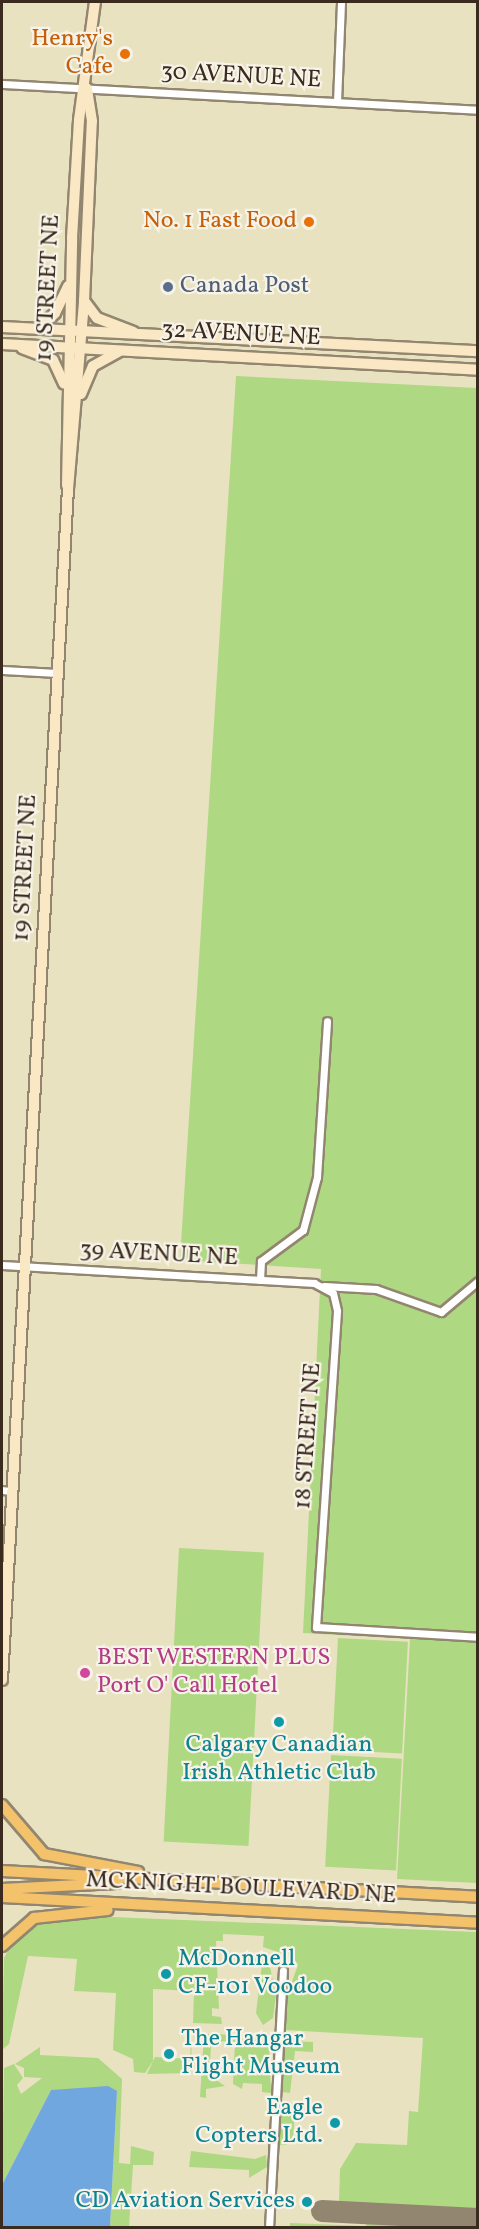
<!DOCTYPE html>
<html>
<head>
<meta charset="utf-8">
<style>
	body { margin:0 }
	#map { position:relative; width:479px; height:2229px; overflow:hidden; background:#e8e2c1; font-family:Vollkorn,serif }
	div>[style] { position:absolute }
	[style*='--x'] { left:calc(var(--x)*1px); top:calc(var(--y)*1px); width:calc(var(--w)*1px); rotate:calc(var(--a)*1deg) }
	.green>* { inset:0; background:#afd883; transform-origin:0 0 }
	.water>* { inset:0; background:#71a7df }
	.taxiway>* { height:22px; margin:-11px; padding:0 11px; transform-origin:11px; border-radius:11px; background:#928670 }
	.roads { filter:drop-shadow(2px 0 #928670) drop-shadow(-2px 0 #928670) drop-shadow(0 2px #928670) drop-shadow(0 -2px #928670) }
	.street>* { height:7px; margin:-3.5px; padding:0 3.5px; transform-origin:3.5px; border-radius:3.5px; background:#fff }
	.secondary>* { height:10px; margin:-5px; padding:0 5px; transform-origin:5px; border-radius:5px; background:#fae7c3 }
	.primary>* { height:10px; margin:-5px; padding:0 5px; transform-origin:5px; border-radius:5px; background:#f3c26a }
	.dots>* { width:16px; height:16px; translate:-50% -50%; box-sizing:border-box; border:3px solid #f7f3e8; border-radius:50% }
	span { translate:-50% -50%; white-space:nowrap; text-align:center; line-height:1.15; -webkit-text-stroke:4.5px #f7f3e8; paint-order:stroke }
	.food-label { font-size:24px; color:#c56008 }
	.right { translate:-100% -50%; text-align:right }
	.street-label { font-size:24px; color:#3b2a1e }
	.service-label { font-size:24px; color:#4e5e75 }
	.left { translate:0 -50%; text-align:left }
	.hotel-label { font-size:24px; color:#b23c85 }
	.culture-label { font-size:24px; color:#0d838f }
	.frame { position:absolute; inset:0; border:3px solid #3b2a1e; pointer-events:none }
</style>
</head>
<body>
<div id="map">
	<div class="green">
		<i style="clip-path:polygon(236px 376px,477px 388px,477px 1883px,397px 1879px,410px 1639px,303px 1633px,321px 1269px,180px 1260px)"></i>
		<i style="left:179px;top:1548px;width:85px;height:294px;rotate:3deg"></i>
		<i style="left:338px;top:1638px;width:70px;height:112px;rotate:3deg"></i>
		<i style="left:331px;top:1755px;width:71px;height:112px;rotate:3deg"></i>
		<i style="clip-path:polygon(64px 1915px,477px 1932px,477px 2211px,339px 2202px,340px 2169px,356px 2143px,407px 2145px,409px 2111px,418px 2112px,423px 2038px,285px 2030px,286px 1998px,298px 1965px,293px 1957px,263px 1947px,264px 1936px,223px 1934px,223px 1941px,216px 1941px,219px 2009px,212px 2008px,212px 2016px,221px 2017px,222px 2024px,193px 2023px,194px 1991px,153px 1989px,153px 2061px,145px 2073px,134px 2072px,133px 2059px,113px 2050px,116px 1993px,74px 1991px,77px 1959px,28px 1956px,9px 2044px,2px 2050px,4px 1958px,12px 1943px,35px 1922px)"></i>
		<i style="clip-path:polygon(258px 1952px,269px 1962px,276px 1995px,273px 2018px,263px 2025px,256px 2013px,262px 1964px,243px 1963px,243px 1957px,256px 1958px)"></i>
		<i style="clip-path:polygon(192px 2029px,191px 2073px,147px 2074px,155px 2057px,190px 2059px)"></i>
		<i style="clip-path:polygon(204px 2034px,212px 2034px,209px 2075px,225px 2086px,206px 2089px,206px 2098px,200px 2097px)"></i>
		<i style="clip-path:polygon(220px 2034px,269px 2042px,271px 2093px,262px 2092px,262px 2084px,243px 2083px,242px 2089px,233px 2084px,235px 2042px,217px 2041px)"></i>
		<i style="clip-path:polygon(284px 2041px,313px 2042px,313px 2052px,295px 2051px,290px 2093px,282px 2092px)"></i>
		<i style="clip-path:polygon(40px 2047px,40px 2055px,98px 2058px,122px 2079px,119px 2163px,130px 2164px,131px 2146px,154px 2152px,153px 2165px,133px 2165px,129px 2227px,110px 2227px,117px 2091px,51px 2090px,2px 2185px,4px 2068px,14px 2064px,23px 2078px,17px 2085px,21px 2094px,42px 2078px,24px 2077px,24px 2068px,15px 2064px)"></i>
		<i style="clip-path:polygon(282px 2105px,295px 2109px,293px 2141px,286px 2145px,279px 2145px)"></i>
		<i style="clip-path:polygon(191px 2151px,255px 2159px,266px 2155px,267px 2167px,249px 2178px,249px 2170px,189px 2167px)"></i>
		<i style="clip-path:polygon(366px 2220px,461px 2225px,470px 2227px,290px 2227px,290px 2223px,366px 2226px)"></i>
	</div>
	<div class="water">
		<i style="clip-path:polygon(108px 2086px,117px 2091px,110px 2227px,2px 2227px,2px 2185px,51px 2090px)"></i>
	</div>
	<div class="taxiway">
		<i style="--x:322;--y:2211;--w:156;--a:2.9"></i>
	</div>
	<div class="roads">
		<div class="street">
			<i style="--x:2;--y:84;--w:477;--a:3.1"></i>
			<i style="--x:337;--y:102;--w:100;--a:-87.7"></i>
			<i style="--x:2;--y:670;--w:56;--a:3.1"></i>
			<i style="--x:2;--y:1265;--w:313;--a:3.3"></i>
			<i style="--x:314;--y:1283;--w:21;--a:28"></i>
			<i style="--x:333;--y:1293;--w:18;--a:77"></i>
			<i style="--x:337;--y:1311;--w:317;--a:93.8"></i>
			<i style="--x:316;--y:1627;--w:162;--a:3.5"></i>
			<i style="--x:260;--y:1280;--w:19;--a:-87"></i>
			<i style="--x:261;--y:1261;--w:52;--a:-36.4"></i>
			<i style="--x:303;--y:1230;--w:55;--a:-75.2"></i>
			<i style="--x:317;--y:1177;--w:156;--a:-86.3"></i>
			<i style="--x:324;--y:1286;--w:52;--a:3.3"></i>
			<i style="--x:376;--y:1289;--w:69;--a:19.5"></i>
			<i style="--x:441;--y:1312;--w:48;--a:-40"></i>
			<i style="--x:2;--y:1490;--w:10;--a:6"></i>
			<i style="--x:269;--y:2228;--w:258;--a:-86.9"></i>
		</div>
		<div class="secondary">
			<i style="--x:85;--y:302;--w:20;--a:53"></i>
			<i style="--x:97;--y:318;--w:39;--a:21"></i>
			<i style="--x:2;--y:327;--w:477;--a:2.9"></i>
			<i style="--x:38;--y:329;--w:23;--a:-43"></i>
			<i style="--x:55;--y:313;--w:30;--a:-64"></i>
			<i style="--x:2;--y:344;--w:477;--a:3.1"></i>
			<i style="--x:22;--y:348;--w:33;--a:21"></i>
			<i style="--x:53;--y:360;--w:26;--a:65"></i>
			<i style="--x:81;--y:394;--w:30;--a:-67"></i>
			<i style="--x:93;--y:366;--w:29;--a:-29"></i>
			<i style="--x:67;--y:485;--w:247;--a:-88.8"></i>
			<i style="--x:72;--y:238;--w:118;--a:-86.6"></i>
			<i style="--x:79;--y:120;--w:119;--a:-82.3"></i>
			<i style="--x:2;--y:1680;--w:1193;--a:-86.83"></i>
			<i style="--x:68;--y:489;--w:189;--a:-85.1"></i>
			<i style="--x:84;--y:301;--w:180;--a:-87.5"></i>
			<i style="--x:92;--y:121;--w:33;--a:-99"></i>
		</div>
		<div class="primary">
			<i style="--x:2;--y:1805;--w:65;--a:49.4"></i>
			<i style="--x:44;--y:1854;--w:96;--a:10.8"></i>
			<i style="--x:2;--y:1871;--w:477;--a:3.1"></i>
			<i style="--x:2;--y:1889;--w:115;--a:-3"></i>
			<i style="--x:2;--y:1897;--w:477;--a:3.1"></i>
			<i style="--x:2;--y:1946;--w:43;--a:-41.2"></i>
			<i style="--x:34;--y:1918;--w:74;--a:-6.2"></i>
		</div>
	</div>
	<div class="dots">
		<i style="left:125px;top:54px;background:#e8710a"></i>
		<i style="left:309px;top:222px;background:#e8710a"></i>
		<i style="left:168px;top:287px;background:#5c6f8a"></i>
		<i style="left:85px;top:1673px;background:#d1479c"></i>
		<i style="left:279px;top:1722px;background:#0f9aa8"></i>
		<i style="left:166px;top:1974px;background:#0f9aa8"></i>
		<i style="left:169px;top:2054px;background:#0f9aa8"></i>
		<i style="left:335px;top:2123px;background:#0f9aa8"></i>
		<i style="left:307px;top:2202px;background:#0f9aa8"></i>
	</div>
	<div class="food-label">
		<span class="right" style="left:113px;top:54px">Henry's<br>Cafe</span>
		<span class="right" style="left:297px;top:222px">No. 1 Fast Food</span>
	</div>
	<div class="street-label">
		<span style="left:241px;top:77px;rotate:3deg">30 AVENUE NE</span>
		<span style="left:49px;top:288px;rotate:-87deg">19 STREET NE</span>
		<span style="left:241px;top:335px;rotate:3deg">32 AVENUE NE</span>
		<span style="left:26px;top:868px;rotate:-87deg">19 STREET NE</span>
		<span style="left:159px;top:1255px;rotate:3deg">39 AVENUE NE</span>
		<span style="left:309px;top:1436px;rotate:-86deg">18 STREET NE</span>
		<span style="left:241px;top:1889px;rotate:3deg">MCKNIGHT BOULEVARD NE</span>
	</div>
	<div class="service-label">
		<span class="left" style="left:180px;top:287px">Canada Post</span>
	</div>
	<div class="hotel-label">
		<span class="left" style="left:97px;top:1673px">BEST WESTERN PLUS<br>Port O' Call Hotel</span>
	</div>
	<div class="culture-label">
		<span style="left:279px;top:1760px">Calgary Canadian<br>Irish Athletic Club</span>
		<span class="left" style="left:178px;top:1974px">McDonnell<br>CF-101 Voodoo</span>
		<span class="left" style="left:181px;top:2054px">The Hangar<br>Flight Museum</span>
		<span class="right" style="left:323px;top:2123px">Eagle<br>Copters Ltd.</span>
		<span class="right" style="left:295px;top:2202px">CD Aviation Services</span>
	</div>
	<div class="frame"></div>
</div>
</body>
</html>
